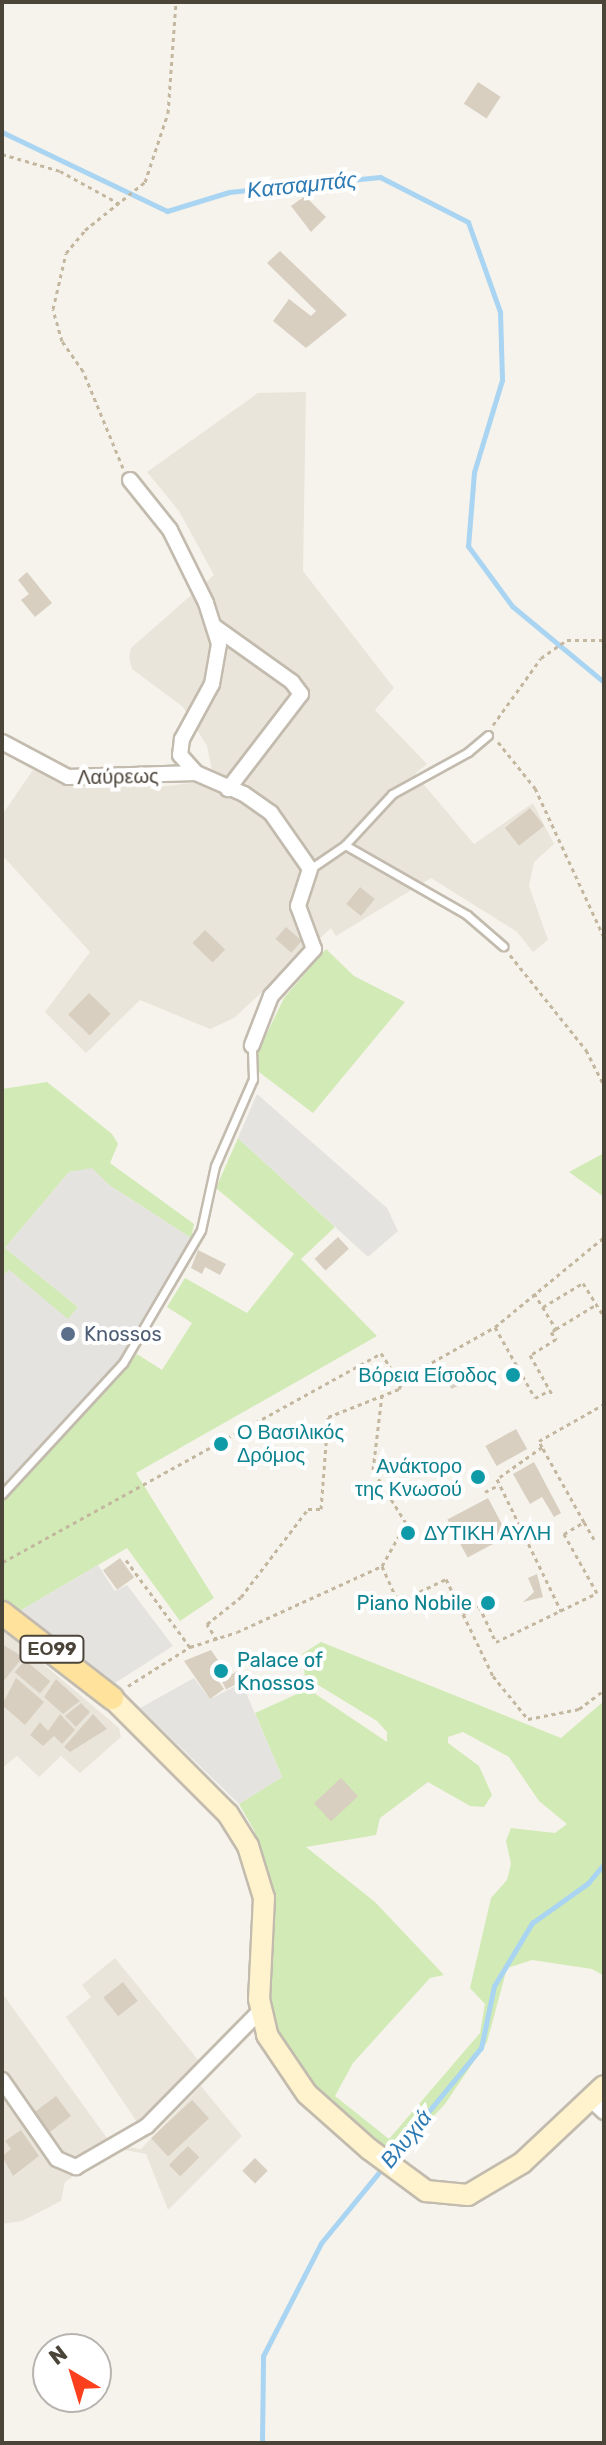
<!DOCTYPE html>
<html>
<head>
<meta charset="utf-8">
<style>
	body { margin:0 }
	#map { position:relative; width:606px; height:2445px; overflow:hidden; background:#f6f3ec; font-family:Rubik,sans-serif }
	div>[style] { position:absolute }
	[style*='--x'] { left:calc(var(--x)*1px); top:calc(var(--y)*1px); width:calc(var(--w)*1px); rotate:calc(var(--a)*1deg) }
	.residential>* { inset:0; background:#eae5da }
	.green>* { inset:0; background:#d2eab5 }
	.parking>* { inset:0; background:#e5e3e0 }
	.stream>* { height:5px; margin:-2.5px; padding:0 2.5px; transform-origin:2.5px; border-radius:2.5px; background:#a9d4f2 }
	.building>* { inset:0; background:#d8cfc1; transform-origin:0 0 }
	.path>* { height:3px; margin-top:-1.5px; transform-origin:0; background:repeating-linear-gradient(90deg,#c4b79f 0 4px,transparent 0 8px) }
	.roads { filter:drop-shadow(2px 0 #c2bbae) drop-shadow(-2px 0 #c2bbae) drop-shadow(0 2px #c2bbae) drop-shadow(0 -2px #c2bbae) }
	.service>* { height:7px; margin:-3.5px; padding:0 3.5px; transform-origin:3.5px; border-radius:3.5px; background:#fff }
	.minor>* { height:14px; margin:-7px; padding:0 7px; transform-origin:7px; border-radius:7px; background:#fff }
	.secondary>* { height:20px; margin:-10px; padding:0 10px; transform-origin:10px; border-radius:10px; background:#fff3cd }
	.primary>* { height:22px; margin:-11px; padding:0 11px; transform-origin:11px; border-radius:11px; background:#ffe39c }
	.dots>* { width:22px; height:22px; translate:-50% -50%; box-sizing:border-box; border:4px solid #fff; border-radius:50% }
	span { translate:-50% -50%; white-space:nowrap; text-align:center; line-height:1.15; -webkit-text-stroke:8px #fff; paint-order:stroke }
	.shield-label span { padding:2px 6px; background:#fff; border:2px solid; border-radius:6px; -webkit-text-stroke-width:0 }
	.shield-label { font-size:18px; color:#4b4439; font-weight:700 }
	.street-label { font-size:20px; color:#4b4439 }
	.service-label { font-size:20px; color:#4e5e75 }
	.left { translate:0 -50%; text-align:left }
	.culture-label { font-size:20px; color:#0d838f }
	.right { translate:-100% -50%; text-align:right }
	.water-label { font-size:22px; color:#2e7ab2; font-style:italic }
	.frame { position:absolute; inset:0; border:4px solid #4b4439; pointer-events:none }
	.north { position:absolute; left:32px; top:2333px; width:80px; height:80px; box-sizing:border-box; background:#fff; border:2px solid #b7b4b0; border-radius:50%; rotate:322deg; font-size:22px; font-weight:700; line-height:32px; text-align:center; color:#4b4439 }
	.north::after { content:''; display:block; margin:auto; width:28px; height:36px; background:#fc3f1d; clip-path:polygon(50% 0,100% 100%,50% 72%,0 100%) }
</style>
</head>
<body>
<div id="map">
	<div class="residential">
		<i style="clip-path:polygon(306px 392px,303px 571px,394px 688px,375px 710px,427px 764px,415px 774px,474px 844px,533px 803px,554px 844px,534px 862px,529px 886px,548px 940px,533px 952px,517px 932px,431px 878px,336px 936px,331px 928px,234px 1018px,210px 1029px,140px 1000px,86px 1053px,45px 1012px,90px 952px,2px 855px,2px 815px,33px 770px,71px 786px,167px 786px,214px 780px,207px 746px,183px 707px,132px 669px,129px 658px,131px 648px,214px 575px,179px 511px,147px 472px,258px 393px)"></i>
		<i style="clip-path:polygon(2px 1629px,119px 1728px,121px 1737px,80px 1773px,61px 1756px,39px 1777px,17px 1756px,2px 1768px)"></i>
		<i style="clip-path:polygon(115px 1958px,199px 2061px,137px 2122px,66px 2017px,91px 1997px,82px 1985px)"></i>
		<i style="clip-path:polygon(2px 1993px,112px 2145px,141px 2149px,201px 2086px,242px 2136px,168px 2210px,146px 2154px,114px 2148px,65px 2182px,61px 2201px,22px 2221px,2px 2224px)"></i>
	</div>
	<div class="green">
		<i style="clip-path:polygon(326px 949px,354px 976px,405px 1002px,313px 1113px,251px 1066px,284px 998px)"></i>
		<i style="clip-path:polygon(47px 1082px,112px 1134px,118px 1144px,110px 1163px,194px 1224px,191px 1238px,109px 1185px,92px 1169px,69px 1172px,5px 1248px,78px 1307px,68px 1320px,9px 1270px,2px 1277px,2px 1089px)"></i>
		<i style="clip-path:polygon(238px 1138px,335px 1227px,301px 1259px,377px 1336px,136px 1473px,214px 1598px,180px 1621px,127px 1548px,13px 1615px,2px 1606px,2px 1501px,137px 1354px,162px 1370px,192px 1323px,167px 1307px,185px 1278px,247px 1313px,294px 1254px,216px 1188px)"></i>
		<i style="clip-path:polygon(604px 1153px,604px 1197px,569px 1172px)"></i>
		<i style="clip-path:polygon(evenodd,321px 1642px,561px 1738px,604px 1701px,604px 1976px,592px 1969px,532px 1960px,507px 1968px,487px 2042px,445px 2104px,398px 2154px,382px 2148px,310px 2082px,273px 2027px,265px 1998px,273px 1906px,270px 1880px,254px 1830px,239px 1804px,282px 1777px,255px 1713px,308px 1689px,387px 1742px,387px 1732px,377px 1721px,305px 1677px,302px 1654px,321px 1642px,463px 1732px,509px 1757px,539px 1801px,567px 1824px,555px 1833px,511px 1828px,506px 1841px,511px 1864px,507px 1880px,491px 1898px,470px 1988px,485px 2004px,480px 2033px,389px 2139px,335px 2096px,353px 2063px,430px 1978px,444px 1975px,375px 1902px,306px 1847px,376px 1835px,380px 1818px,428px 1782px,470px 1806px,484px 1807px,492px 1795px,479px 1766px,448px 1743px,448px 1737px,463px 1732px)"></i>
	</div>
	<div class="parking">
		<i style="clip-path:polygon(257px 1094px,387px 1208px,398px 1231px,368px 1257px,238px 1138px)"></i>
		<i style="clip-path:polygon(92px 1168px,109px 1185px,191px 1238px,126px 1347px,137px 1354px,2px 1501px,2px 1277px,9px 1270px,68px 1319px,78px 1307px,5px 1248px,69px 1172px)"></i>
		<i style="clip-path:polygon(98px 1565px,115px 1591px,127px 1585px,173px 1646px,115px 1683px,13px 1615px)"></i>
		<i style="clip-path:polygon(194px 1678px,210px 1699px,242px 1683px,282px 1777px,239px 1804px,140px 1708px)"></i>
	</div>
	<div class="stream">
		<i style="--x:2;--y:132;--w:183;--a:25.6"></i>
		<i style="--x:167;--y:211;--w:65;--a:-17"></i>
		<i style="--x:229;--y:192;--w:152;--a:-5.7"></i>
		<i style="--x:380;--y:177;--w:99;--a:27.1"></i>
		<i style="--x:468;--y:222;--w:96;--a:70.4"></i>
		<i style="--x:500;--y:312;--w:68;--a:88.3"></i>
		<i style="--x:502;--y:380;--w:96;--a:106.9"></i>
		<i style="--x:474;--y:472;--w:74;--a:94.6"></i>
		<i style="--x:468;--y:546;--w:74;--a:53.7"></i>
		<i style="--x:512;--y:606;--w:119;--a:39.6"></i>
		<i style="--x:391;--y:2157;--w:141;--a:-50.5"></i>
		<i style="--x:481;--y:2048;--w:63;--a:-78.2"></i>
		<i style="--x:494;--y:1986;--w:74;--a:-58.9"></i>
		<i style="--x:532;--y:1923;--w:69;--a:-35.5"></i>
		<i style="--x:588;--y:1883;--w:25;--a:-50"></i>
		<i style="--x:262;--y:2443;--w:87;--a:-89.3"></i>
		<i style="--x:263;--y:2356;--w:127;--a:-62.8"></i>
		<i style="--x:321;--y:2243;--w:101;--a:-50.6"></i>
	</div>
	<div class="building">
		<i style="left:478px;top:82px;width:27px;height:26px;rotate:33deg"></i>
		<i style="clip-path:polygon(305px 196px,326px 217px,311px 232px,291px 206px)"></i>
		<i style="clip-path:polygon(280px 251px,347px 315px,306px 348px,273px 321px,289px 299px,311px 316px,316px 311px,267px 263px)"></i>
		<i style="clip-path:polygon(27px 572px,52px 603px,35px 617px,21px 600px,29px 594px,18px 580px)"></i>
		<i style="left:530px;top:808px;width:23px;height:32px;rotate:52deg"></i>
		<i style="left:360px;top:887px;width:19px;height:22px;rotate:39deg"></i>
		<i style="left:286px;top:927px;width:21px;height:16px;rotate:41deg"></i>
		<i style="left:205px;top:930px;width:28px;height:18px;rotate:44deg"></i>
		<i style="left:89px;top:993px;width:30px;height:30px;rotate:44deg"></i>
		<i style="left:338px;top:1237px;width:16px;height:32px;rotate:47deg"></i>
		<i style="clip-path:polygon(198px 1250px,226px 1264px,220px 1275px,205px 1267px,202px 1274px,191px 1268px)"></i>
		<i style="left:459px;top:1370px;width:14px;height:15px;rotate:65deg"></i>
		<i style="left:516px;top:1429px;width:23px;height:35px;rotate:61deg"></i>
		<i style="clip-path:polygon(534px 1462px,561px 1513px,554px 1517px,542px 1497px,530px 1504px,513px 1474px)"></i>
		<i style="left:488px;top:1498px;width:43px;height:46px;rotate:62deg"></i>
		<i style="left:120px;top:1558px;width:24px;height:21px;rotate:54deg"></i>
		<i style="clip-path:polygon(537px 1574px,543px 1597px,523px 1602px,534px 1592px,528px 1578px)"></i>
		<i style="clip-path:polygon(2px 1644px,23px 1657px,2px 1683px)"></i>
		<i style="clip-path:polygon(211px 1650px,222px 1666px,213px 1673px,224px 1689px,210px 1699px,184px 1661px)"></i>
		<i style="left:25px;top:1660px;width:33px;height:16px;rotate:40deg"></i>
		<i style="left:238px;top:1671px;width:11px;height:19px;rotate:63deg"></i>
		<i style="clip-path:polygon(16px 1678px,44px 1702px,25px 1725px,2px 1705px)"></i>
		<i style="clip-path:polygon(56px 1679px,80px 1701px,63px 1714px,44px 1697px)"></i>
		<i style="clip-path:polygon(81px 1703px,90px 1712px,76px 1727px,65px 1716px)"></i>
		<i style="clip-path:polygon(60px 1714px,75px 1730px,62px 1744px,54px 1736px,43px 1746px,30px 1735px,40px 1722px,48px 1731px)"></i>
		<i style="clip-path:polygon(93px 1714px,107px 1729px,70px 1752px,64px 1747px)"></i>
		<i style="left:341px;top:1778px;width:25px;height:37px;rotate:47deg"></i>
		<i style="left:123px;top:1982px;width:24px;height:25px;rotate:52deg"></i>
		<i style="left:56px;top:2096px;width:25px;height:32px;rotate:53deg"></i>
		<i style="left:192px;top:2100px;width:25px;height:56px;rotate:47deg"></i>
		<i style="clip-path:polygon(21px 2130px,39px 2156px,13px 2176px,2px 2156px,11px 2149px,5px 2141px)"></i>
		<i style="left:188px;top:2146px;width:16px;height:27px;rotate:45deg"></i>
		<i style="left:255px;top:2158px;width:18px;height:18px;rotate:45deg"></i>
	</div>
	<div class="path">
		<i style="--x:2;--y:154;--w:60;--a:16.3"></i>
		<i style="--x:60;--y:171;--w:68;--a:28.8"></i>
		<i style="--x:123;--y:468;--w:105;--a:-112.4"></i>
		<i style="--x:83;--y:371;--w:37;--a:-125"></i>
		<i style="--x:62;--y:341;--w:33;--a:-106"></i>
		<i style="--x:53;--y:309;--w:57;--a:-76.9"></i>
		<i style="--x:66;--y:253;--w:30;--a:-50"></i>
		<i style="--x:85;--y:230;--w:77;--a:-38.7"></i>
		<i style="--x:145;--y:182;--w:73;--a:-71.6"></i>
		<i style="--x:168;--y:113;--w:111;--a:-85.9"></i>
		<i style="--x:493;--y:725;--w:82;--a:-54.4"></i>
		<i style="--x:541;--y:658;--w:32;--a:-35"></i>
		<i style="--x:567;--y:640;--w:37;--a:0"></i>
		<i style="--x:498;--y:742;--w:59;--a:51.2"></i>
		<i style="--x:535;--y:788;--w:164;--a:65.2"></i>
		<i style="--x:510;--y:955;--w:122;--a:51.3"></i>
		<i style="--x:586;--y:1050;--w:39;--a:63"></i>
		<i style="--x:534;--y:1293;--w:42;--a:58.6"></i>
		<i style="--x:556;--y:1329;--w:6;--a:149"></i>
		<i style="--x:551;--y:1332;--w:9;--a:54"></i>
		<i style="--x:556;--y:1339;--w:31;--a:148"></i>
		<i style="--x:530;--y:1355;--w:45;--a:60.6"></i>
		<i style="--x:543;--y:1307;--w:47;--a:-31"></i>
		<i style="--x:583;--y:1283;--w:40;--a:58"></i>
		<i style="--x:495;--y:1327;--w:81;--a:60.6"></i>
		<i style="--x:535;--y:1398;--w:17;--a:-28"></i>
		<i style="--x:556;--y:1329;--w:48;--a:-31.4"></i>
		<i style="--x:542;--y:1447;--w:7;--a:-117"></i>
		<i style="--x:539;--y:1441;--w:75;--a:-29.6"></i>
		<i style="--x:485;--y:1492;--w:16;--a:-27"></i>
		<i style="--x:584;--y:1522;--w:20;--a:60"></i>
		<i style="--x:126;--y:1560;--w:108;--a:53.7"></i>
		<i style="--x:3;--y:1562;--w:432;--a:-28.9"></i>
		<i style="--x:381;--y:1353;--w:27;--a:57"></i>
		<i style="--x:396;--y:1376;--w:8;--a:14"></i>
		<i style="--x:382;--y:1566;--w:39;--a:66"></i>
		<i style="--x:398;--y:1602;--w:53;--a:-25.6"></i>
		<i style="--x:446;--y:1579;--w:39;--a:64"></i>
		<i style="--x:463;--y:1614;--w:18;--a:-27"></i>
		<i style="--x:479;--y:1606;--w:40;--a:65"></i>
		<i style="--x:496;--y:1642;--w:112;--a:-25.9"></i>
		<i style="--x:597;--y:1593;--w:68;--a:-119.2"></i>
		<i style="--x:564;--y:1534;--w:23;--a:-31"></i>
		<i style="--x:584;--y:1522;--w:86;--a:-119.2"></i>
		<i style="--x:542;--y:1447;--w:55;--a:144.6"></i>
		<i style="--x:497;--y:1479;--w:147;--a:64.1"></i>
		<i style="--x:463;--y:1614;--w:69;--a:64.2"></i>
		<i style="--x:493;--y:1676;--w:55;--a:50.9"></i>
		<i style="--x:528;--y:1719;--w:52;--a:-11.1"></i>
		<i style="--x:579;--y:1709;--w:31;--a:-37"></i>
		<i style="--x:217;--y:1640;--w:19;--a:-122"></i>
		<i style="--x:207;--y:1624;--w:43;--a:-38.5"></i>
		<i style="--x:241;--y:1597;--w:111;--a:-52.7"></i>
		<i style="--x:308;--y:1509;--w:13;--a:0"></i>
		<i style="--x:321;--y:1509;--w:92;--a:-85.6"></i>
		<i style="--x:328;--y:1417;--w:76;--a:-21.5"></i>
		<i style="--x:399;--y:1389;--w:12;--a:-66"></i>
		<i style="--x:404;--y:1378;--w:104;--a:-29.3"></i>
		<i style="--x:495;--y:1327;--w:141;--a:-39.5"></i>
		<i style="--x:128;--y:1686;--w:73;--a:-32.2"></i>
		<i style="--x:190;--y:1647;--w:49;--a:-17.7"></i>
		<i style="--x:237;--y:1632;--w:159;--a:-24.5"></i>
		<i style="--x:382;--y:1566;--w:49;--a:-60.8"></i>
		<i style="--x:406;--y:1523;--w:62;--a:-121.9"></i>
		<i style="--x:373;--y:1470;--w:76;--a:-83.2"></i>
	</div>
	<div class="roads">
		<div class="service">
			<i style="--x:345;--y:845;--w:141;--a:29.8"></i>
			<i style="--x:467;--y:915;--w:48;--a:40.7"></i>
			<i style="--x:310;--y:869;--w:42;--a:-34.4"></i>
			<i style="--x:345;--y:845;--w:69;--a:-47.3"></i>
			<i style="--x:392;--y:794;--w:87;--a:-28.9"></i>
			<i style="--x:468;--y:752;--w:26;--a:-40"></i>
			<i style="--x:2;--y:1494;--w:178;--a:-47.3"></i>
			<i style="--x:123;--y:1363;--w:154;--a:-59.6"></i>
			<i style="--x:201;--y:1230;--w:66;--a:-77.7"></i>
			<i style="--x:215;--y:1166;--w:95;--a:-66.4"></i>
			<i style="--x:253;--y:1079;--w:34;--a:-92"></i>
		</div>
		<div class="minor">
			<i style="--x:130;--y:480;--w:64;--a:51.3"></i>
			<i style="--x:170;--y:530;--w:81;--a:63.7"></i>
			<i style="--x:206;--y:603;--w:43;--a:72.4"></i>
			<i style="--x:219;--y:644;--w:41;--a:99.9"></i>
			<i style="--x:212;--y:684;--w:63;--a:118.6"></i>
			<i style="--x:182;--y:739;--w:16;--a:97"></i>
			<i style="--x:180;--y:755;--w:24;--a:48"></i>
			<i style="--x:196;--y:773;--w:52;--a:23.6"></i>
			<i style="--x:244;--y:794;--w:33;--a:35"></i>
			<i style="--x:271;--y:813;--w:68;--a:55.1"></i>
			<i style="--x:310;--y:869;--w:39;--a:108"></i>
			<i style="--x:298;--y:906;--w:46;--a:69.6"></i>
			<i style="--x:314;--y:949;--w:64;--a:132.5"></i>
			<i style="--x:271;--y:996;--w:53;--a:111.2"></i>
			<i style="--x:215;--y:627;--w:95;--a:35.5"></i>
			<i style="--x:292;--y:682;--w:15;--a:53"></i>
			<i style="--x:301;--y:694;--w:120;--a:127.5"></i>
			<i style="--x:2;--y:742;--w:75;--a:27.9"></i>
			<i style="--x:68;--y:777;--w:128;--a:-1.8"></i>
			<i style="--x:2;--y:2080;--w:96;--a:55.2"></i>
			<i style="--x:57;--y:2159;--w:21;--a:23"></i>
			<i style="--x:76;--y:2167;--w:82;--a:-30"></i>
			<i style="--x:147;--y:2126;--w:161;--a:-45.5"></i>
			<i style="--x:590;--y:2099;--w:19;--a:43"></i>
		</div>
		<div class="secondary">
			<i style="--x:112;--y:1698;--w:164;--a:45"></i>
			<i style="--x:228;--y:1814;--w:38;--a:58"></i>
			<i style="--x:248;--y:1846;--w:54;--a:72.9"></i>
			<i style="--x:264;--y:1898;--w:101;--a:92.8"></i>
			<i style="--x:259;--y:1999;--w:37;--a:77"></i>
			<i style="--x:267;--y:2035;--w:71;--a:55.9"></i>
			<i style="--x:307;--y:2094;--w:83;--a:41.6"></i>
			<i style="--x:369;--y:2149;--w:71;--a:36.4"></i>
			<i style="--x:426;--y:2191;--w:42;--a:5.4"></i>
			<i style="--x:468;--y:2195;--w:63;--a:-30.7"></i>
			<i style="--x:522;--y:2163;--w:112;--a:-43.2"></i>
		</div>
		<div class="primary">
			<i style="--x:2;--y:1613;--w:139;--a:37.7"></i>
		</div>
	</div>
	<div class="dots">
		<i style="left:68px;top:1334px;background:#5c6f8a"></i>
		<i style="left:513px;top:1375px;background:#0f9aa8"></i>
		<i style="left:221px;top:1444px;background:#0f9aa8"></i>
		<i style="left:478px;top:1477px;background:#0f9aa8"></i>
		<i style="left:408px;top:1533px;background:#0f9aa8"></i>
		<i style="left:488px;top:1603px;background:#0f9aa8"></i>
		<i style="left:221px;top:1671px;background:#0f9aa8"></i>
	</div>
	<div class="shield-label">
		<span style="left:52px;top:1649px">ΕΟ99</span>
	</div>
	<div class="street-label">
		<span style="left:118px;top:777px;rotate:-1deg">Λαύρεως</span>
	</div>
	<div class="service-label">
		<span class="left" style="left:84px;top:1334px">Knossos</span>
	</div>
	<div class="culture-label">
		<span class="right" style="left:497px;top:1375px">Βόρεια Είσοδος</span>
		<span class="left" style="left:237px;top:1444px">Ο Βασιλικός<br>Δρόμος</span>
		<span class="right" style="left:462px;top:1478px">Ανάκτορο<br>της Κνωσού</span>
		<span class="left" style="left:424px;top:1533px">ΔΥΤΙΚΗ ΑΥΛΗ</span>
		<span class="right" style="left:472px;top:1603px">Piano Nobile</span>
		<span class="left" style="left:237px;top:1672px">Palace of<br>Knossos</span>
	</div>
	<div class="water-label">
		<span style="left:302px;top:185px;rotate:-6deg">Κατσαμπάς</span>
		<span style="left:406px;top:2139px;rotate:-51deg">Βλυχιά</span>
	</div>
	<div class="frame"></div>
	<div class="north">N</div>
</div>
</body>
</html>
